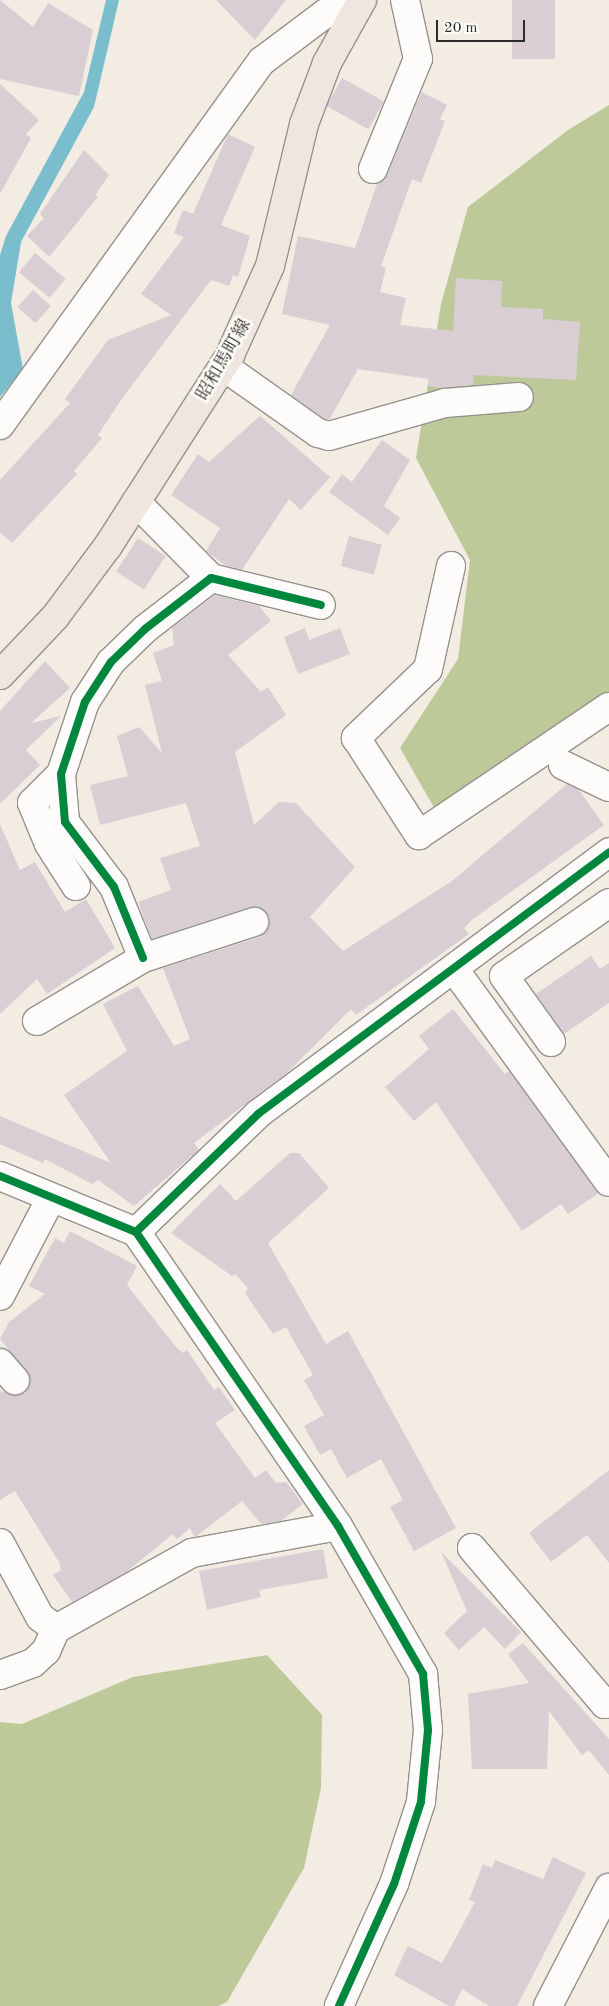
<!DOCTYPE html>
<html>
<head>
<meta charset="utf-8">
<style>
	body { margin:0 }
	#map { position:relative; width:609px; height:2006px; overflow:hidden; background:#f2ece2; font-family:"Old Standard TT","Noto Serif JP",serif }
	div>[style] { position:absolute }
	[style*='--x'] { left:calc(var(--x)*1px); top:calc(var(--y)*1px); width:calc(var(--w)*1px); rotate:calc(var(--a)*1deg) }
	.forest>* { inset:0; background:#bdc999 }
	.water>* { inset:0; background:#7abece }
	.building>* { inset:0; background:#d9ced4; transform-origin:0 0 }
	.roads { filter:drop-shadow(1px 0 #95928d) drop-shadow(-1px 0 #95928d) drop-shadow(0 1px #95928d) drop-shadow(0 -1px #95928d) }
	.minor>* { height:28px; margin:-14px; padding:0 14px; transform-origin:14px; border-radius:14px; background:#fdfcfb }
	.major>* { height:28px; margin:-14px; padding:0 14px; transform-origin:14px; border-radius:14px; background:#efe7df }
	.cycleway>* { height:8px; margin:-4px; padding:0 4px; transform-origin:4px; border-radius:4px; background:#00873e }
	span { translate:-50% -50%; white-space:nowrap; text-align:center; line-height:1.15; -webkit-text-stroke:5px #fdfcf7; paint-order:stroke }
	.street-label { font-size:18px; color:#2b2b2b }
	.scale { position:absolute; left:436px; top:20px; width:89px; height:22px; box-sizing:border-box; border:2px solid #2b2b2b; border-top:0; padding-left:6px; font-size:15px; line-height:18px; white-space:nowrap; color:#2b2b2b; -webkit-text-stroke:4px #fdfcf7; paint-order:stroke }
</style>
</head>
<body>
<div id="map">
	<div class="forest">
		<i style="clip-path:polygon(609px 105px,609px 694px,436px 811px,400px 748px,458px 659px,470px 560px,416px 458px,441px 304px,468px 207px,568px 130px)"></i>
		<i style="clip-path:polygon(267px 1655px,322px 1715px,321px 1788px,304px 1868px,227px 2002px,218px 2006px,0 2006px,0 1722px,22px 1724px,133px 1677px)"></i>
	</div>
	<div class="water">
		<i style="clip-path:polygon(106px 0,119px 0,94px 107px,21px 242px,11px 303px,23px 369px,0 397px,0 255px,6px 236px,84px 92px)"></i>
	</div>
	<div class="building">
		<i style="clip-path:polygon(0 0,33px 27px,48px 3px,93px 30px,79px 96px,0 79px)"></i>
		<i style="clip-path:polygon(216px 0,286px 0,255px 40px)"></i>
		<i style="left:512px;top:0;width:43px;height:59px"></i>
		<i style="left:342px;top:78px;width:48px;height:32px;rotate:29deg"></i>
		<i style="clip-path:polygon(0 84px,39px 120px,26px 134px,31px 138px,0 194px)"></i>
		<i style="clip-path:polygon(422px 92px,447px 105px,440px 119px,445px 121px,421px 183px,412px 179px,381px 266px,386px 268px,380px 292px,406px 298px,400px 325px,453px 331px,456px 278px,502px 281px,501px 307px,543px 309px,543px 319px,580px 322px,576px 380px,474px 375px,473px 385px,441px 388px,428px 386px,429px 379px,358px 369px,329px 420px,325px 419px,291px 395px,330px 325px,282px 314px,298px 236px,355px 248px,377px 184px,387px 175px)"></i>
		<i style="clip-path:polygon(228px 134px,255px 147px,221px 225px,250px 236px,238px 277px,233px 275px,229px 286px,211px 280px,121px 400px,98px 435px,102px 438px,74px 471px,77px 474px,12px 543px,0 532px,0 480px,70px 403px,65px 399px,108px 340px,171px 315px,141px 294px,184px 237px,174px 233px,183px 210px,193px 214px)"></i>
		<i style="clip-path:polygon(84px 150px,109px 175px,95px 195px,98px 197px,49px 257px,27px 236px,44px 218px,40px 214px)"></i>
		<i style="left:35px;top:253px;width:40px;height:25px;rotate:40deg"></i>
		<i style="left:33px;top:290px;width:24px;height:23px;rotate:42deg"></i>
		<i style="clip-path:polygon(260px 416px,330px 477px,301px 510px,289px 499px,242px 570px,226px 566px,206px 551px,220px 528px,171px 495px,198px 454px,209px 462px)"></i>
		<i style="clip-path:polygon(382px 440px,410px 460px,384px 506px,400px 518px,388px 535px,329px 492px,342px 474px,352px 482px)"></i>
		<i style="left:349px;top:536px;width:34px;height:31px;rotate:15deg"></i>
		<i style="left:138px;top:538px;width:33px;height:40px;rotate:33deg"></i>
		<i style="clip-path:polygon(215px 595px,259px 606px,271px 621px,228px 655px,261px 692px,268px 687px,286px 715px,235px 752px,254px 825px,279px 802px,296px 803px,355px 867px,310px 917px,343px 951px,452px 881px,567px 784px,578px 789px,604px 825px,473px 919px,464px 928px,469px 934px,356px 1015px,351px 1009px,288px 1072px,194px 1143px,199px 1150px,134px 1206px,98px 1180px,92px 1184px,45px 1159px,43px 1163px,0 1144px,0 1116px,111px 1163px,64px 1095px,127px 1051px,103px 1004px,138px 986px,174px 1046px,190px 1039px,163px 968px,259px 937px,269px 926px,265px 911px,250px 907px,152px 939px,138px 902px,171px 890px,160px 858px,200px 846px,186px 803px,100px 825px,90px 785px,128px 776px,117px 736px,139px 727px,162px 753px,145px 685px,162px 681px,153px 653px,174px 645px,172px 628px)"></i>
		<i style="clip-path:polygon(305px 628px,309px 640px,340px 628px,350px 654px,298px 674px,284px 637px)"></i>
		<i style="clip-path:polygon(45px 661px,70px 688px,31px 723px,61px 716px,26px 750px,40px 765px,0 804px,0 711px)"></i>
		<i style="clip-path:polygon(0 824px,20px 870px,35px 862px,65px 912px,86px 899px,115px 948px,47px 994px,37px 979px,0 1014px)"></i>
		<i style="clip-path:polygon(591px 956px,600px 969px,609px 963px,609px 1003px,564px 1034px,536px 994px)"></i>
		<i style="clip-path:polygon(453px 1009px,505px 1074px,509px 1071px,599px 1193px,568px 1214px,561px 1204px,522px 1231px,436px 1102px,414px 1121px,385px 1087px,429px 1049px,419px 1036px)"></i>
		<i style="clip-path:polygon(290px 1153px,299px 1153px,329px 1188px,268px 1243px,326px 1344px,348px 1331px,456px 1528px,414px 1551px,390px 1507px,403px 1500px,381px 1459px,347px 1478px,331px 1449px,320px 1455px,304px 1426px,324px 1415px,304px 1380px,313px 1375px,286px 1327px,273px 1334px,245px 1293px,248px 1288px,235px 1274px,232px 1276px,171px 1233px,220px 1184px,236px 1201px)"></i>
		<i style="clip-path:polygon(70px 1231px,137px 1266px,127px 1285px,176px 1347px,183px 1353px,187px 1350px,214px 1390px,219px 1387px,235px 1410px,215px 1423px,255px 1478px,266px 1470px,276px 1483px,286px 1482px,303px 1504px,281px 1521px,261px 1524px,242px 1501px,195px 1537px,190px 1528px,177px 1539px,173px 1534px,125px 1573px,72px 1602px,53px 1575px,61px 1570px,59px 1562px,15px 1491px,0 1500px,0 1391px,19px 1395px,30px 1385px,30px 1377px,0 1339px,9px 1322px,45px 1294px,29px 1286px,55px 1238px,64px 1243px)"></i>
		<i style="clip-path:polygon(609px 1470px,609px 1563px,587px 1535px,551px 1562px,529px 1533px)"></i>
		<i style="clip-path:polygon(323px 1549px,328px 1578px,259px 1590px,261px 1597px,207px 1610px,199px 1571px)"></i>
		<i style="clip-path:polygon(441px 1552px,521px 1632px,505px 1649px,484px 1627px,459px 1650px,444px 1633px,467px 1611px)"></i>
		<i style="clip-path:polygon(523px 1643px,609px 1739px,609px 1775px,589px 1750px,582px 1755px,549px 1711px,547px 1769px,472px 1769px,468px 1694px,529px 1683px,508px 1654px)"></i>
		<i style="clip-path:polygon(553px 1857px,586px 1873px,517px 2006px,489px 2006px,462px 1989px,454px 2006px,449px 2006px,394px 1975px,408px 1946px,442px 1963px,475px 1902px,469px 1900px,483px 1864px,492px 1868px,495px 1860px,543px 1879px)"></i>
	</div>
	<div class="roads">
		<div class="minor">
			<i style="--x:373;--y:169;--w:119;--a:-67.8"></i>
			<i style="--x:418;--y:59;--w:60;--a:-102.4"></i>
			<i style="--x:223;--y:366;--w:116;--a:35.2"></i>
			<i style="--x:318;--y:433;--w:11;--a:15"></i>
			<i style="--x:329;--y:436;--w:121;--a:-15.9"></i>
			<i style="--x:445;--y:403;--w:74;--a:-4.6"></i>
			<i style="--x:0;--y:425;--w:448;--a:-54.3"></i>
			<i style="--x:262;--y:61;--w:80;--a:-36.9"></i>
			<i style="--x:326;--y:13;--w:28;--a:-4"></i>
			<i style="--x:136;--y:502;--w:107;--a:45.4"></i>
			<i style="--x:451;--y:566;--w:106;--a:102.6"></i>
			<i style="--x:428;--y:669;--w:100;--a:136.2"></i>
			<i style="--x:356;--y:738;--w:116;--a:57"></i>
			<i style="--x:419;--y:835;--w:229;--a:-34"></i>
			<i style="--x:563;--y:765;--w:51;--a:25.6"></i>
			<i style="--x:61;--y:774;--w:41;--a:135"></i>
			<i style="--x:32;--y:803;--w:44;--a:67.5"></i>
			<i style="--x:49;--y:844;--w:50;--a:57.3"></i>
			<i style="--x:143;--y:958;--w:77;--a:-112.2"></i>
			<i style="--x:114;--y:887;--w:81;--a:-127"></i>
			<i style="--x:65;--y:822;--w:48;--a:-94.8"></i>
			<i style="--x:61;--y:774;--w:76;--a:-71.6"></i>
			<i style="--x:85;--y:702;--w:48;--a:-57"></i>
			<i style="--x:111;--y:662;--w:47;--a:-44.1"></i>
			<i style="--x:145;--y:629;--w:83;--a:-37.7"></i>
			<i style="--x:211;--y:578;--w:113;--a:13.8"></i>
			<i style="--x:454;--y:969;--w:263;--a:54"></i>
			<i style="--x:37;--y:1021;--w:123;--a:-30.7"></i>
			<i style="--x:143;--y:958;--w:117;--a:-18"></i>
			<i style="--x:551;--y:1042;--w:81;--a:-125.5"></i>
			<i style="--x:504;--y:976;--w:128;--a:-34.8"></i>
			<i style="--x:0;--y:1176;--w:147;--a:22.4"></i>
			<i style="--x:136;--y:1232;--w:357;--a:55.5"></i>
			<i style="--x:338;--y:1526;--w:171;--a:60.1"></i>
			<i style="--x:423;--y:1674;--w:56;--a:84.9"></i>
			<i style="--x:428;--y:1730;--w:72;--a:95.6"></i>
			<i style="--x:421;--y:1802;--w:86;--a:108.2"></i>
			<i style="--x:394;--y:1884;--w:134;--a:114.3"></i>
			<i style="--x:136;--y:1232;--w:170;--a:-44"></i>
			<i style="--x:258;--y:1114;--w:438;--a:-36.7"></i>
			<i style="--x:0;--y:1296;--w:110;--a:-62.5"></i>
			<i style="--x:0;--y:1363;--w:23;--a:49"></i>
			<i style="--x:0;--y:1543;--w:84;--a:61.6"></i>
			<i style="--x:40;--y:1617;--w:20;--a:37"></i>
			<i style="--x:56;--y:1629;--w:156;--a:-29.2"></i>
			<i style="--x:192;--y:1553;--w:148;--a:-10.5"></i>
			<i style="--x:472;--y:1548;--w:205;--a:49.6"></i>
			<i style="--x:605;--y:1704;--w:5;--a:-37"></i>
			<i style="--x:0;--y:1675;--w:35;--a:-20"></i>
			<i style="--x:33;--y:1663;--w:18;--a:-43"></i>
			<i style="--x:46;--y:1651;--w:24;--a:-66"></i>
			<i style="--x:548;--y:2006;--w:133;--a:-62.7"></i>
		</div>
		<div class="major">
			<i style="--x:0;--y:675;--w:80;--a:-46.5"></i>
			<i style="--x:55;--y:617;--w:89;--a:-53.3"></i>
			<i style="--x:108;--y:546;--w:227;--a:-57.4"></i>
			<i style="--x:230;--y:355;--w:98;--a:-65.8"></i>
			<i style="--x:270;--y:266;--w:146;--a:-76.5"></i>
			<i style="--x:304;--y:124;--w:65;--a:-69.3"></i>
			<i style="--x:327;--y:63;--w:72;--a:-60.9"></i>
		</div>
	</div>
	<div class="cycleway">
		<i style="--x:143;--y:958;--w:77;--a:-112.2"></i>
		<i style="--x:114;--y:887;--w:81;--a:-127"></i>
		<i style="--x:65;--y:822;--w:48;--a:-94.8"></i>
		<i style="--x:61;--y:774;--w:76;--a:-71.6"></i>
		<i style="--x:85;--y:702;--w:48;--a:-57"></i>
		<i style="--x:111;--y:662;--w:47;--a:-44.1"></i>
		<i style="--x:145;--y:629;--w:83;--a:-37.7"></i>
		<i style="--x:211;--y:578;--w:113;--a:13.8"></i>
		<i style="--x:0;--y:1176;--w:147;--a:22.4"></i>
		<i style="--x:136;--y:1232;--w:357;--a:55.5"></i>
		<i style="--x:338;--y:1526;--w:171;--a:60.1"></i>
		<i style="--x:423;--y:1674;--w:56;--a:84.9"></i>
		<i style="--x:428;--y:1730;--w:72;--a:95.6"></i>
		<i style="--x:421;--y:1802;--w:86;--a:108.2"></i>
		<i style="--x:394;--y:1884;--w:134;--a:114.3"></i>
		<i style="--x:136;--y:1232;--w:170;--a:-44"></i>
		<i style="--x:258;--y:1114;--w:438;--a:-36.7"></i>
	</div>
	<div class="street-label">
		<span style="left:224px;top:360px;rotate:-60deg">昭和馬町線</span>
	</div>
	<div class="scale">20 m</div>
</div>
</body>
</html>
